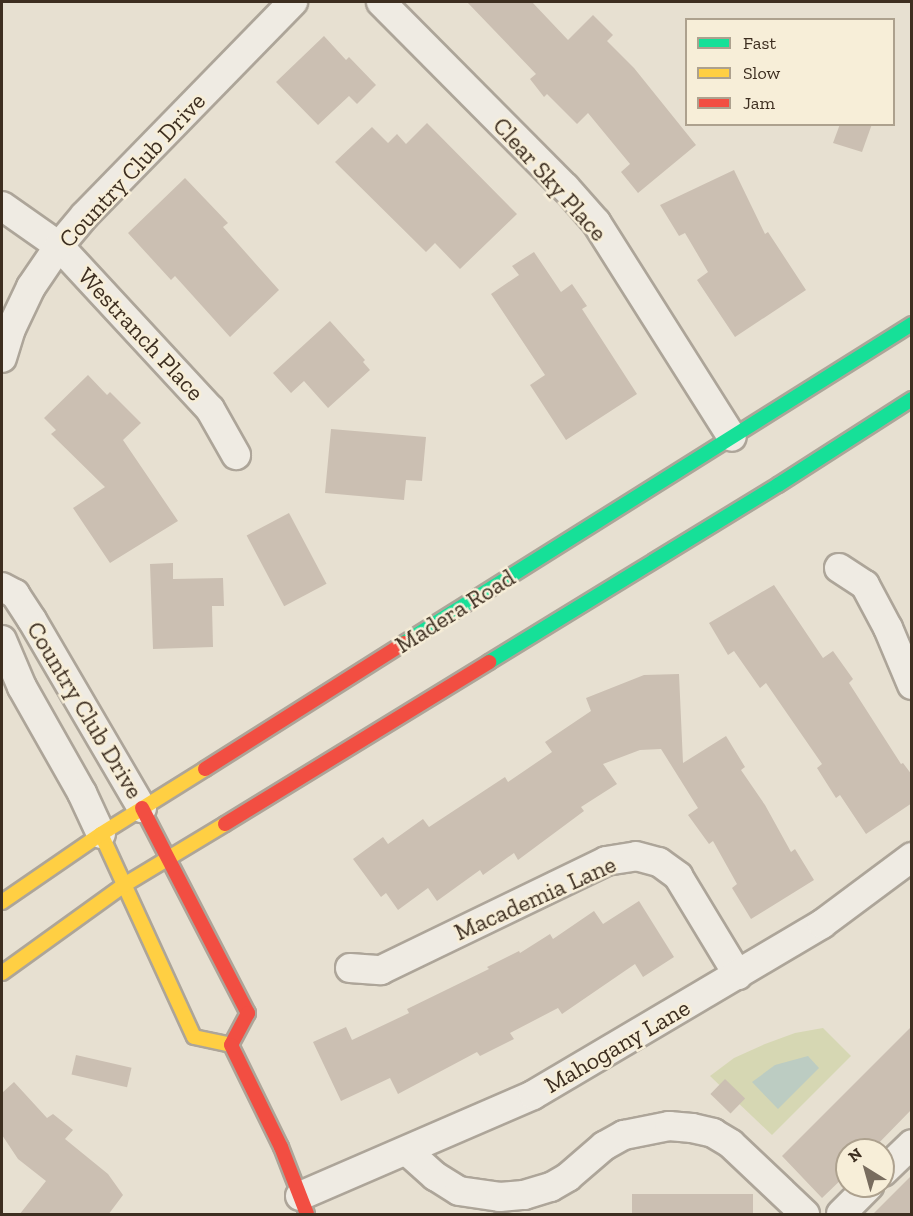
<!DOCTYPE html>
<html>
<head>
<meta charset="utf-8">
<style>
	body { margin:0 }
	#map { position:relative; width:913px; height:1216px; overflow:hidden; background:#e7e0d1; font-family:"Zilla Slab",serif }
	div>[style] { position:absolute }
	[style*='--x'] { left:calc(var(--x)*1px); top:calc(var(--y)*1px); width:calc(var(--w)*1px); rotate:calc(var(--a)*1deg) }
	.green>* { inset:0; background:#d6d7b3 }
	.water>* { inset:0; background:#bcccc2 }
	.building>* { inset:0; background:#cbbfb2; transform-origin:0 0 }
	.roads { filter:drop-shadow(2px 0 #ada599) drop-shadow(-2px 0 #ada599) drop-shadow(0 2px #ada599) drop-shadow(0 -2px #ada599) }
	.street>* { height:28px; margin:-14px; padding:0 14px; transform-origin:14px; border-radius:14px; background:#efebe3 }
	.fast>* { height:14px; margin:-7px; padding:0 7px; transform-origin:7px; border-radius:7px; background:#16e098 }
	.slow>* { height:14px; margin:-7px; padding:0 7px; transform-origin:7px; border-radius:7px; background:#ffcf43 }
	.jam>* { height:14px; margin:-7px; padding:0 7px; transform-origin:7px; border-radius:7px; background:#f24e42 }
	span { translate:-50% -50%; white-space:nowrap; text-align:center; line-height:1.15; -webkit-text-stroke:5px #f7eed8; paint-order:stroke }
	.street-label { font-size:24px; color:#3d2e20 }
	.frame { position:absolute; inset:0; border:3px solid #3d2e20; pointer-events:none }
	.legend { position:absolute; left:685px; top:18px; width:210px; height:108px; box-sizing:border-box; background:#f7eed8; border:2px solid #ada18e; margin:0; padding:8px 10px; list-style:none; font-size:18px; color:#3d2e20 }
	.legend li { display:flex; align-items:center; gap:12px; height:30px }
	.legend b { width:30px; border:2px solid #ada18e }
	.north { position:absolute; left:835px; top:1138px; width:60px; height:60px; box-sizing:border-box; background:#f7eed8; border:2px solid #ada18e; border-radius:50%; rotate:323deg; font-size:16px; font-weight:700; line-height:24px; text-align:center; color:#3d2e20 }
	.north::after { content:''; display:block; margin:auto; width:21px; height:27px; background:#786c5e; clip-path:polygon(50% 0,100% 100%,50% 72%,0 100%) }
</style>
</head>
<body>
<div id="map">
	<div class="green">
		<i style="clip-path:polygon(823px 1028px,851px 1056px,772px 1135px,710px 1076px,734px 1058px,765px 1044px,795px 1033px)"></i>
	</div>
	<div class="water">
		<i style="clip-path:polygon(808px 1056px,819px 1068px,778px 1109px,752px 1082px,775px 1065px)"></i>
	</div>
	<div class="building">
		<i style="clip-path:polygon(467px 2px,532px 2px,568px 40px,593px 15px,613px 35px,607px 41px,634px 68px,696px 145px,638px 193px,621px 172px,630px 164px,588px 113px,577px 124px,547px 94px,544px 97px,530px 79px,536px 74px)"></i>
		<i style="clip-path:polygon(324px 36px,346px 60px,349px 57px,376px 85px,357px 104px,349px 96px,318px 125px,276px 82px)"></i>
		<i style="clip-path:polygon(427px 123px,517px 214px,460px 269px,435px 243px,426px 252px,335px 162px,372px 127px,388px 143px,397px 134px,406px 144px)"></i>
		<i style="clip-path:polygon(840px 124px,872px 124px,862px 152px,833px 143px)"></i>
		<i style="clip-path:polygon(734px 170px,765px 234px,768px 232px,806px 290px,735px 337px,697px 280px,708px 272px,685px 233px,679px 236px,660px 205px)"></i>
		<i style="clip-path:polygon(185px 178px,228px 223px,223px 227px,279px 290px,230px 337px,175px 276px,171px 280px,128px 233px)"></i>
		<i style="clip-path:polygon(534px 252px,561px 292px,572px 284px,587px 306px,582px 309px,637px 394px,566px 440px,530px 385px,545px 375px,491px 294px,519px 275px,512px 266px)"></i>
		<i style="clip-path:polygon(330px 321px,365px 360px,363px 362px,370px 370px,328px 408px,304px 381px,291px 393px,273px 373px)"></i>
		<i style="clip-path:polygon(88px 375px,107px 395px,110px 392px,141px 423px,123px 440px,178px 521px,110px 563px,73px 508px,105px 487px,51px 434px,56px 430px,44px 418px)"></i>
		<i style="clip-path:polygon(331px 429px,426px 437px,422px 481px,406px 480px,404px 500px,325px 493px)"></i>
		<i style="left:289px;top:513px;width:80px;height:48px;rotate:62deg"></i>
		<i style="clip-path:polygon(173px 563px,173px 579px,223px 578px,224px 606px,212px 606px,213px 647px,153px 649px,150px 564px)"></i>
		<i style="clip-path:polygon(774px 585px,823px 658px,833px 651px,853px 679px,849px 683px,901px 764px,903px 763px,912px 775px,912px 803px,866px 834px,840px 795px,836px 798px,817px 768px,822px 764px,766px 683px,760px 688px,734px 651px,728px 655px,709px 623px)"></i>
		<i style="clip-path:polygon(679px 674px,683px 763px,726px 736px,745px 767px,741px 770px,765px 805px,791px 852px,795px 849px,814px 880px,751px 919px,732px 888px,737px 884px,713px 841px,709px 844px,688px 815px,698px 808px,661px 749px,640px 750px,603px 764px,617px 784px,581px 807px,584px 811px,518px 860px,514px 853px,483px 875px,480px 870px,437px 901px,428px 888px,398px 910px,386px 893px,381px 897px,353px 859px,383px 837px,388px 844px,423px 819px,429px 827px,505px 777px,508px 782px,552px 752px,545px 742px,591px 711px,586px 698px,644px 675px)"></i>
		<i style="clip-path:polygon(639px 901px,674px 957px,643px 977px,635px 964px,562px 1014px,558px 1008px,510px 1033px,514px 1039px,480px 1056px,477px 1052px,398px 1094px,390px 1078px,341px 1101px,313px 1042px,346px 1027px,352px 1040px,409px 1013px,407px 1009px,489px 969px,487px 967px,519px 951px,520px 953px,550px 934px,553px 939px,594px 911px,603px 924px)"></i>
		<i style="clip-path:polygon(912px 1026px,912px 1109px,872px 1150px,847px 1150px,847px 1174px,822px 1198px,782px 1156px)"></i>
		<i style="left:76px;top:1055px;width:57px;height:20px;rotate:13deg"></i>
		<i style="left:725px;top:1079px;width:28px;height:21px;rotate:44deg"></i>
		<i style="clip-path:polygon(14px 1082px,47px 1118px,53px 1114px,73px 1130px,65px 1139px,108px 1174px,123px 1195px,108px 1215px,19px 1215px,46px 1181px,18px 1159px,2px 1135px,2px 1093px)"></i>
		<i style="clip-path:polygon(912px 1175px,912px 1215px,872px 1215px)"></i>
		<i style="left:753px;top:1194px;width:21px;height:121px;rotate:90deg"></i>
	</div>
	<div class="roads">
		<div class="street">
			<i style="--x:381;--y:2;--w:261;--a:45.2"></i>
			<i style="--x:565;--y:187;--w:47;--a:48.5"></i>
			<i style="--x:596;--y:222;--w:254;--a:57.7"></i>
			<i style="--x:2;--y:206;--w:70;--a:35.1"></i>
			<i style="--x:59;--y:246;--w:222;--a:47.2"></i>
			<i style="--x:210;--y:409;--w:53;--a:60.5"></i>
			<i style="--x:2;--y:358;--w:30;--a:-73"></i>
			<i style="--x:11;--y:329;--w:47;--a:-64.5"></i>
			<i style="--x:31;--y:287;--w:50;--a:-55.7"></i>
			<i style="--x:59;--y:246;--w:40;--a:-50"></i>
			<i style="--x:85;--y:215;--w:298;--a:-45.7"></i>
			<i style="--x:839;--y:568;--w:31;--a:33"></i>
			<i style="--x:865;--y:585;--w:49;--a:61.9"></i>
			<i style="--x:888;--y:628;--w:62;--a:67.2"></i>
			<i style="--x:2;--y:587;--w:15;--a:28"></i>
			<i style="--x:15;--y:594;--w:31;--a:57"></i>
			<i style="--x:32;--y:620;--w:218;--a:59.7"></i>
			<i style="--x:2;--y:640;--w:51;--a:66.9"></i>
			<i style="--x:22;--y:687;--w:122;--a:60.5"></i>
			<i style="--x:82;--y:793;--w:45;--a:65.1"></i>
			<i style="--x:350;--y:968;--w:31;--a:4"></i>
			<i style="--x:381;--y:970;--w:250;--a:-25.8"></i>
			<i style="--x:606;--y:861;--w:30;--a:-9"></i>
			<i style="--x:636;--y:856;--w:24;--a:15"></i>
			<i style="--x:659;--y:862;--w:24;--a:36"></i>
			<i style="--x:678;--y:876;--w:116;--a:58.8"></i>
			<i style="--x:407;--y:1151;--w:38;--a:42"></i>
			<i style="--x:435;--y:1176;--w:28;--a:32"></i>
			<i style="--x:459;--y:1191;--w:41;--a:8.3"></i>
			<i style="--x:500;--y:1197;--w:24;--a:-5"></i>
			<i style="--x:524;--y:1195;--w:28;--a:-17"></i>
			<i style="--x:551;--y:1187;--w:20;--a:-30"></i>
			<i style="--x:568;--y:1177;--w:48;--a:-40.7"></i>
			<i style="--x:604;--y:1146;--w:23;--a:-29"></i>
			<i style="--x:624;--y:1135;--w:46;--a:-11.3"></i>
			<i style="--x:669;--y:1126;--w:23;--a:5"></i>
			<i style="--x:692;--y:1128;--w:22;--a:13"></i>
			<i style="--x:713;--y:1133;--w:21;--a:31"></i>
			<i style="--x:731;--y:1144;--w:102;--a:43.4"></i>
			<i style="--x:883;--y:1172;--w:40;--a:-44"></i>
			<i style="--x:300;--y:1196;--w:254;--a:-23.4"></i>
			<i style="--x:533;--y:1095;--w:336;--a:-30.6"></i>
			<i style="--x:822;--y:924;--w:112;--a:-36.7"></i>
			<i style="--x:841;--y:1214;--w:40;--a:-45"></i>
		</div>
		<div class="fast">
			<i style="--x:404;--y:643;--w:600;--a:-32.13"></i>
			<i style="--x:489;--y:662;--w:339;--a:-31.5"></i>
			<i style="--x:778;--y:485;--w:159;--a:-32.7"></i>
		</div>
		<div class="slow">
			<i style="--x:101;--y:834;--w:223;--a:65.4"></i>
			<i style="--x:194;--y:1037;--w:38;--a:12"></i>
			<i style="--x:2;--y:902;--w:120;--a:-34.5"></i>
			<i style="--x:101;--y:834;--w:123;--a:-32"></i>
			<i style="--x:2;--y:973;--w:150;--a:-35.8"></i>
			<i style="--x:124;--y:885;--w:118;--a:-31.1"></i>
		</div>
		<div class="jam">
			<i style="--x:205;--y:769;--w:236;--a:-32.3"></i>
			<i style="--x:142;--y:808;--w:231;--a:62.7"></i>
			<i style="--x:248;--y:1013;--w:36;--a:118"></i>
			<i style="--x:225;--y:824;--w:310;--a:-31.5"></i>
			<i style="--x:231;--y:1045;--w:114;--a:63.9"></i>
			<i style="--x:281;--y:1147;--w:72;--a:68.8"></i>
		</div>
	</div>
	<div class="street-label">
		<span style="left:132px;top:170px;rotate:-47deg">Country Club Drive</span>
		<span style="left:550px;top:179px;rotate:48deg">Clear Sky Place</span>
		<span style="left:141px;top:334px;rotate:47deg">Westranch Place</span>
		<span style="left:455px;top:611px;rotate:-32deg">Madera Road</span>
		<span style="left:85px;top:710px;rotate:59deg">Country Club Drive</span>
		<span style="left:535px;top:898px;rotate:-24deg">Macademia Lane</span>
		<span style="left:617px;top:1046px;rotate:-30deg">Mahogany Lane</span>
	</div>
	<div class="frame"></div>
	<ul class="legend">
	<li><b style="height:8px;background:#16e098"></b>Fast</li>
	<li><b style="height:8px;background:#ffcf43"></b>Slow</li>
	<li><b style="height:8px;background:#f24e42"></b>Jam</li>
	</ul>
	<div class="north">N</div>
</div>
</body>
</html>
